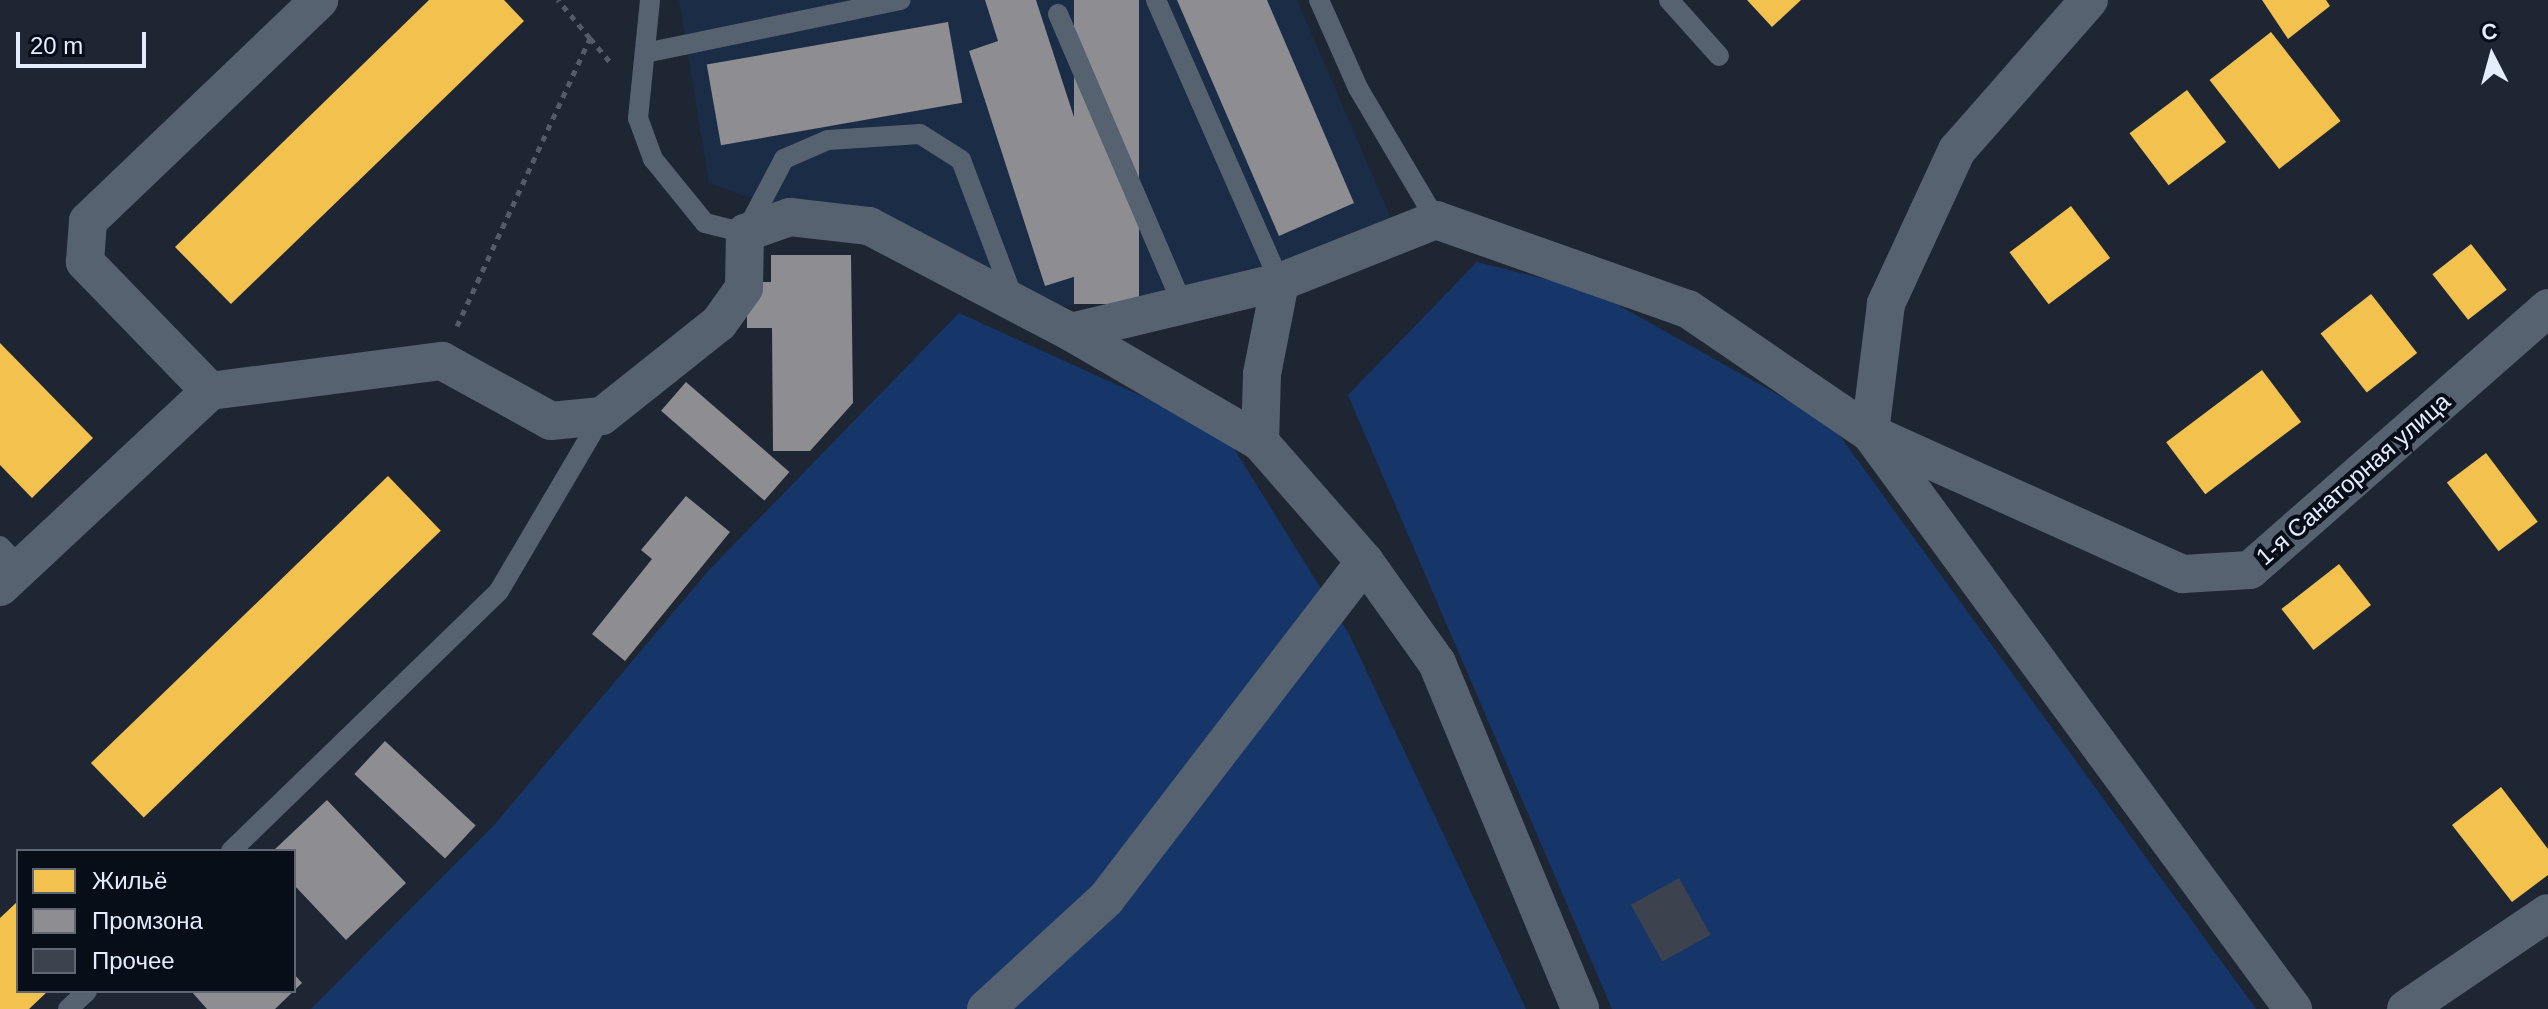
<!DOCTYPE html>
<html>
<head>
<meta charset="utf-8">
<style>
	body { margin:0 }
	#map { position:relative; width:2548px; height:1009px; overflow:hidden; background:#1e2634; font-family:Arial,sans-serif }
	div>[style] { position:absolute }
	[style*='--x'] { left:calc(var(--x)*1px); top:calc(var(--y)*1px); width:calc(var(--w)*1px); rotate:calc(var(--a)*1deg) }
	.built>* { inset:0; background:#1b2c47 }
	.green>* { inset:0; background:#163669 }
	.homes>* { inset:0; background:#f2c14e; transform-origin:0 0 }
	.industry>* { inset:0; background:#8d8d92; transform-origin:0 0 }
	.building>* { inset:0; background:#3c434e; transform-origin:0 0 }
	.path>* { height:5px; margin-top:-2.5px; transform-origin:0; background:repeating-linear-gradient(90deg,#545c69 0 6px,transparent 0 12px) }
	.lane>* { height:20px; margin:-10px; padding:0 10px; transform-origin:10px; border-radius:10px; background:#576270 }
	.street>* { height:38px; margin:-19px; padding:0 19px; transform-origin:19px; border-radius:19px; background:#576270 }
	span { translate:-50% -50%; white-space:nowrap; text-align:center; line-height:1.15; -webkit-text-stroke:8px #070e18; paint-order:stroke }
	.street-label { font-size:24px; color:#e3edfd }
	.legend { position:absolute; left:16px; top:849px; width:280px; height:144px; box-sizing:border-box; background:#070e18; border:2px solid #5f6774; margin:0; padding:10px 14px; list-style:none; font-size:24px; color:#e3edfd }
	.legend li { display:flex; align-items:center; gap:16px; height:40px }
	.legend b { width:40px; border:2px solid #5f6774 }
	.north { position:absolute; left:2452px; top:16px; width:80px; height:80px; -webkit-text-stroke:6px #070e18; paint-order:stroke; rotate:354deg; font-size:22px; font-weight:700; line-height:32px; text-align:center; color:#e3edfd }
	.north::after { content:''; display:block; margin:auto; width:28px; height:36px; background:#e3edfd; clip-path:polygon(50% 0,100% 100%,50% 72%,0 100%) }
	.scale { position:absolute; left:16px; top:32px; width:130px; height:36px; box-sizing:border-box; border:4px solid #e3edfd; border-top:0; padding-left:10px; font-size:24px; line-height:28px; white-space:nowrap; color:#e3edfd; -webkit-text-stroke:6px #070e18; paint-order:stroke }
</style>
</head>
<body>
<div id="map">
	<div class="built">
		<i style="clip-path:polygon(679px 0,1297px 0,1391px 218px,1209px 291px,1054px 307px,709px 183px)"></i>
	</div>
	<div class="green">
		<i style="clip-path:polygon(1477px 262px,1593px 291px,1832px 425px,2256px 1009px,1612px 1009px,1348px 395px)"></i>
		<i style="clip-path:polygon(959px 313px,1225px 434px,1349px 634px,1526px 1009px,311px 1009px,495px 824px,709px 570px)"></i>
	</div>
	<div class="homes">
		<i style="clip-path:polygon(429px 0,504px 0,524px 21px,231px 304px,175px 247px)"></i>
		<i style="clip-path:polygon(1747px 0,1801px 0,1772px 27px)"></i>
		<i style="clip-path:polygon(2262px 0,2326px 0,2330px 6px,2288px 39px)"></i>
		<i style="left:2271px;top:32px;width:113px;height:78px;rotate:52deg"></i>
		<i style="left:2187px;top:90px;width:65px;height:72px;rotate:53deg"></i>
		<i style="left:2071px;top:206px;width:65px;height:77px;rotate:53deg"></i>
		<i style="left:2471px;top:244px;width:58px;height:49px;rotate:52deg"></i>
		<i style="left:2371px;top:294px;width:75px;height:64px;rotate:52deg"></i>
		<i style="clip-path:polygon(0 343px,93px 438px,32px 498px,0 465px)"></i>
		<i style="left:2262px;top:370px;width:65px;height:120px;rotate:53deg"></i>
		<i style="left:2486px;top:453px;width:86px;height:49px;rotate:53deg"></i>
		<i style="left:388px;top:476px;width:76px;height:413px;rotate:46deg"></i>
		<i style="left:2339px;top:564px;width:52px;height:73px;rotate:52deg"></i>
		<i style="clip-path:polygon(2501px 787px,2548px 849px,2548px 875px,2512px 902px,2452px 825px)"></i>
		<i style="clip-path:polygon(18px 901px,18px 991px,48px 991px,29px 1009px,0 1009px,0 918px)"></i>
	</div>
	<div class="industry">
		<i style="clip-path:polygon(985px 0,1036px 0,1121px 262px,1045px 286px,969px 51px,998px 41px)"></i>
		<i style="left:1074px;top:0;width:65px;height:304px"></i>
		<i style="clip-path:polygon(1177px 0,1267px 0,1354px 203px,1279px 236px)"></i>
		<i style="left:948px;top:22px;width:82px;height:245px;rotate:80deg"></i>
		<i style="clip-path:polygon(771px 255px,851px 255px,853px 403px,810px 451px,773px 451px,772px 328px,747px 328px,747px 282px,771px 282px)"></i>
		<i style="left:686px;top:382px;width:137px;height:38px;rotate:41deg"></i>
		<i style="clip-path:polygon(686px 496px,730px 532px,625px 661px,592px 634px,652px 559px,641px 550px)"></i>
		<i style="left:385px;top:741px;width:124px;height:45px;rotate:43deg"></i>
		<i style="clip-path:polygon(327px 800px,406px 883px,346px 940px,294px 885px,294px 851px,273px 851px)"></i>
		<i style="clip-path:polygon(294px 974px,302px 983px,275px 1009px,207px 1009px,191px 991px,294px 991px)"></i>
	</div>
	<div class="building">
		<i style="left:1679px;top:878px;width:65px;height:55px;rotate:61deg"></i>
	</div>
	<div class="path">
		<i style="--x:590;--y:38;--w:34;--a:50"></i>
		<i style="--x:457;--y:326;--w:317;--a:-65.2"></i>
		<i style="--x:590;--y:38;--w:50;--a:-130.1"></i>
	</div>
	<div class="lane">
		<i style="--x:650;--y:0;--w:119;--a:95.8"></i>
		<i style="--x:638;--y:118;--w:44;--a:69.9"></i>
		<i style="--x:653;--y:159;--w:82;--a:50.9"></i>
		<i style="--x:705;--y:223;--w:41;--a:14"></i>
		<i style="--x:745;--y:233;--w:84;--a:-62.2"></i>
		<i style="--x:784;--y:159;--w:48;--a:-23.4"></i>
		<i style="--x:828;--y:140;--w:92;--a:-3.7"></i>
		<i style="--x:920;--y:134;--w:49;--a:32.4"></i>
		<i style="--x:961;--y:160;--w:150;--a:69.3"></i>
		<i style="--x:1156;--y:0;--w:308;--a:66.3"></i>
		<i style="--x:1319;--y:0;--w:96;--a:66.1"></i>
		<i style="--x:1358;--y:88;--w:153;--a:59.4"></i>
		<i style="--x:1669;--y:0;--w:75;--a:48.2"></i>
		<i style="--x:1058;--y:14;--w:317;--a:66.8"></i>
		<i style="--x:645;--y:53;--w:261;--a:-11.7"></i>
		<i style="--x:0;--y:546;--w:30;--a:46"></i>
		<i style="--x:231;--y:851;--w:373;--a:-44.1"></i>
		<i style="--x:499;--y:591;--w:203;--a:-59.5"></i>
		<i style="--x:68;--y:1009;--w:26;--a:-43"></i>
	</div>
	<div class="street">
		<i style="--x:2089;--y:0;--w:200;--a:131.3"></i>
		<i style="--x:1957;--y:150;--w:170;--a:114.8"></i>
		<i style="--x:1886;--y:304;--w:130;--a:97.1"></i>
		<i style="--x:1870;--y:433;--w:343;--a:24.3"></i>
		<i style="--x:2183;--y:574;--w:67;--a:-3.4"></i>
		<i style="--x:2250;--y:570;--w:397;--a:-41.3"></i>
		<i style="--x:1071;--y:332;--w:219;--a:30.2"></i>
		<i style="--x:1260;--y:442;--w:159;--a:48.8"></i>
		<i style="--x:1365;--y:562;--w:124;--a:54.5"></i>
		<i style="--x:1437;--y:663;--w:374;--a:67.5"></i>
		<i style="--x:210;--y:391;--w:234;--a:-7.4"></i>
		<i style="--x:442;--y:361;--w:124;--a:28.8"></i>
		<i style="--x:551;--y:421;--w:51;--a:-5.6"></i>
		<i style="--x:602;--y:416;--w:149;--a:-38.5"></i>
		<i style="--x:719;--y:323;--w:43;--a:-54.5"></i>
		<i style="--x:744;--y:288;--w:55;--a:-89"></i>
		<i style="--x:745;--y:233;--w:48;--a:-19.6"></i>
		<i style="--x:790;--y:217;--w:80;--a:6.5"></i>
		<i style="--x:869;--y:226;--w:228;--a:27.7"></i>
		<i style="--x:1071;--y:332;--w:215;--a:-13.5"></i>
		<i style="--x:1280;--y:282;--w:168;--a:-21.7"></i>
		<i style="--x:1436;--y:220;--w:267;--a:19.5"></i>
		<i style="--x:1688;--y:309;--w:220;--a:34.3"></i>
		<i style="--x:1870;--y:433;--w:715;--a:53.71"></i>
		<i style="--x:210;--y:391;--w:180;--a:-134.1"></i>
		<i style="--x:85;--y:262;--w:41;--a:-85.8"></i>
		<i style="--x:88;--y:221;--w:320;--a:-43.7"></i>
		<i style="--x:1260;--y:442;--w:68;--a:-88.3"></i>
		<i style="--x:1262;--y:374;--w:94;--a:-78.9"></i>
		<i style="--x:0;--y:587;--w:287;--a:-43"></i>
		<i style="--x:986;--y:1009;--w:163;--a:-42.5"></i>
		<i style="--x:1106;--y:899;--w:425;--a:-52.5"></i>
		<i style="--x:2406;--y:1009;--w:171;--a:-34.1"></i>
	</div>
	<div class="street-label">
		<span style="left:2353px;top:479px;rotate:-41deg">1-я Санаторная улица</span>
	</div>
	<ul class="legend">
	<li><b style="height:22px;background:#f2c14e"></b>Жильё</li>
	<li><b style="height:22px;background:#8d8d92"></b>Промзона</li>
	<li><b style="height:22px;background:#3c434e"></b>Прочее</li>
	</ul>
	<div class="north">С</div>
	<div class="scale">20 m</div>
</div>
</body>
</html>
